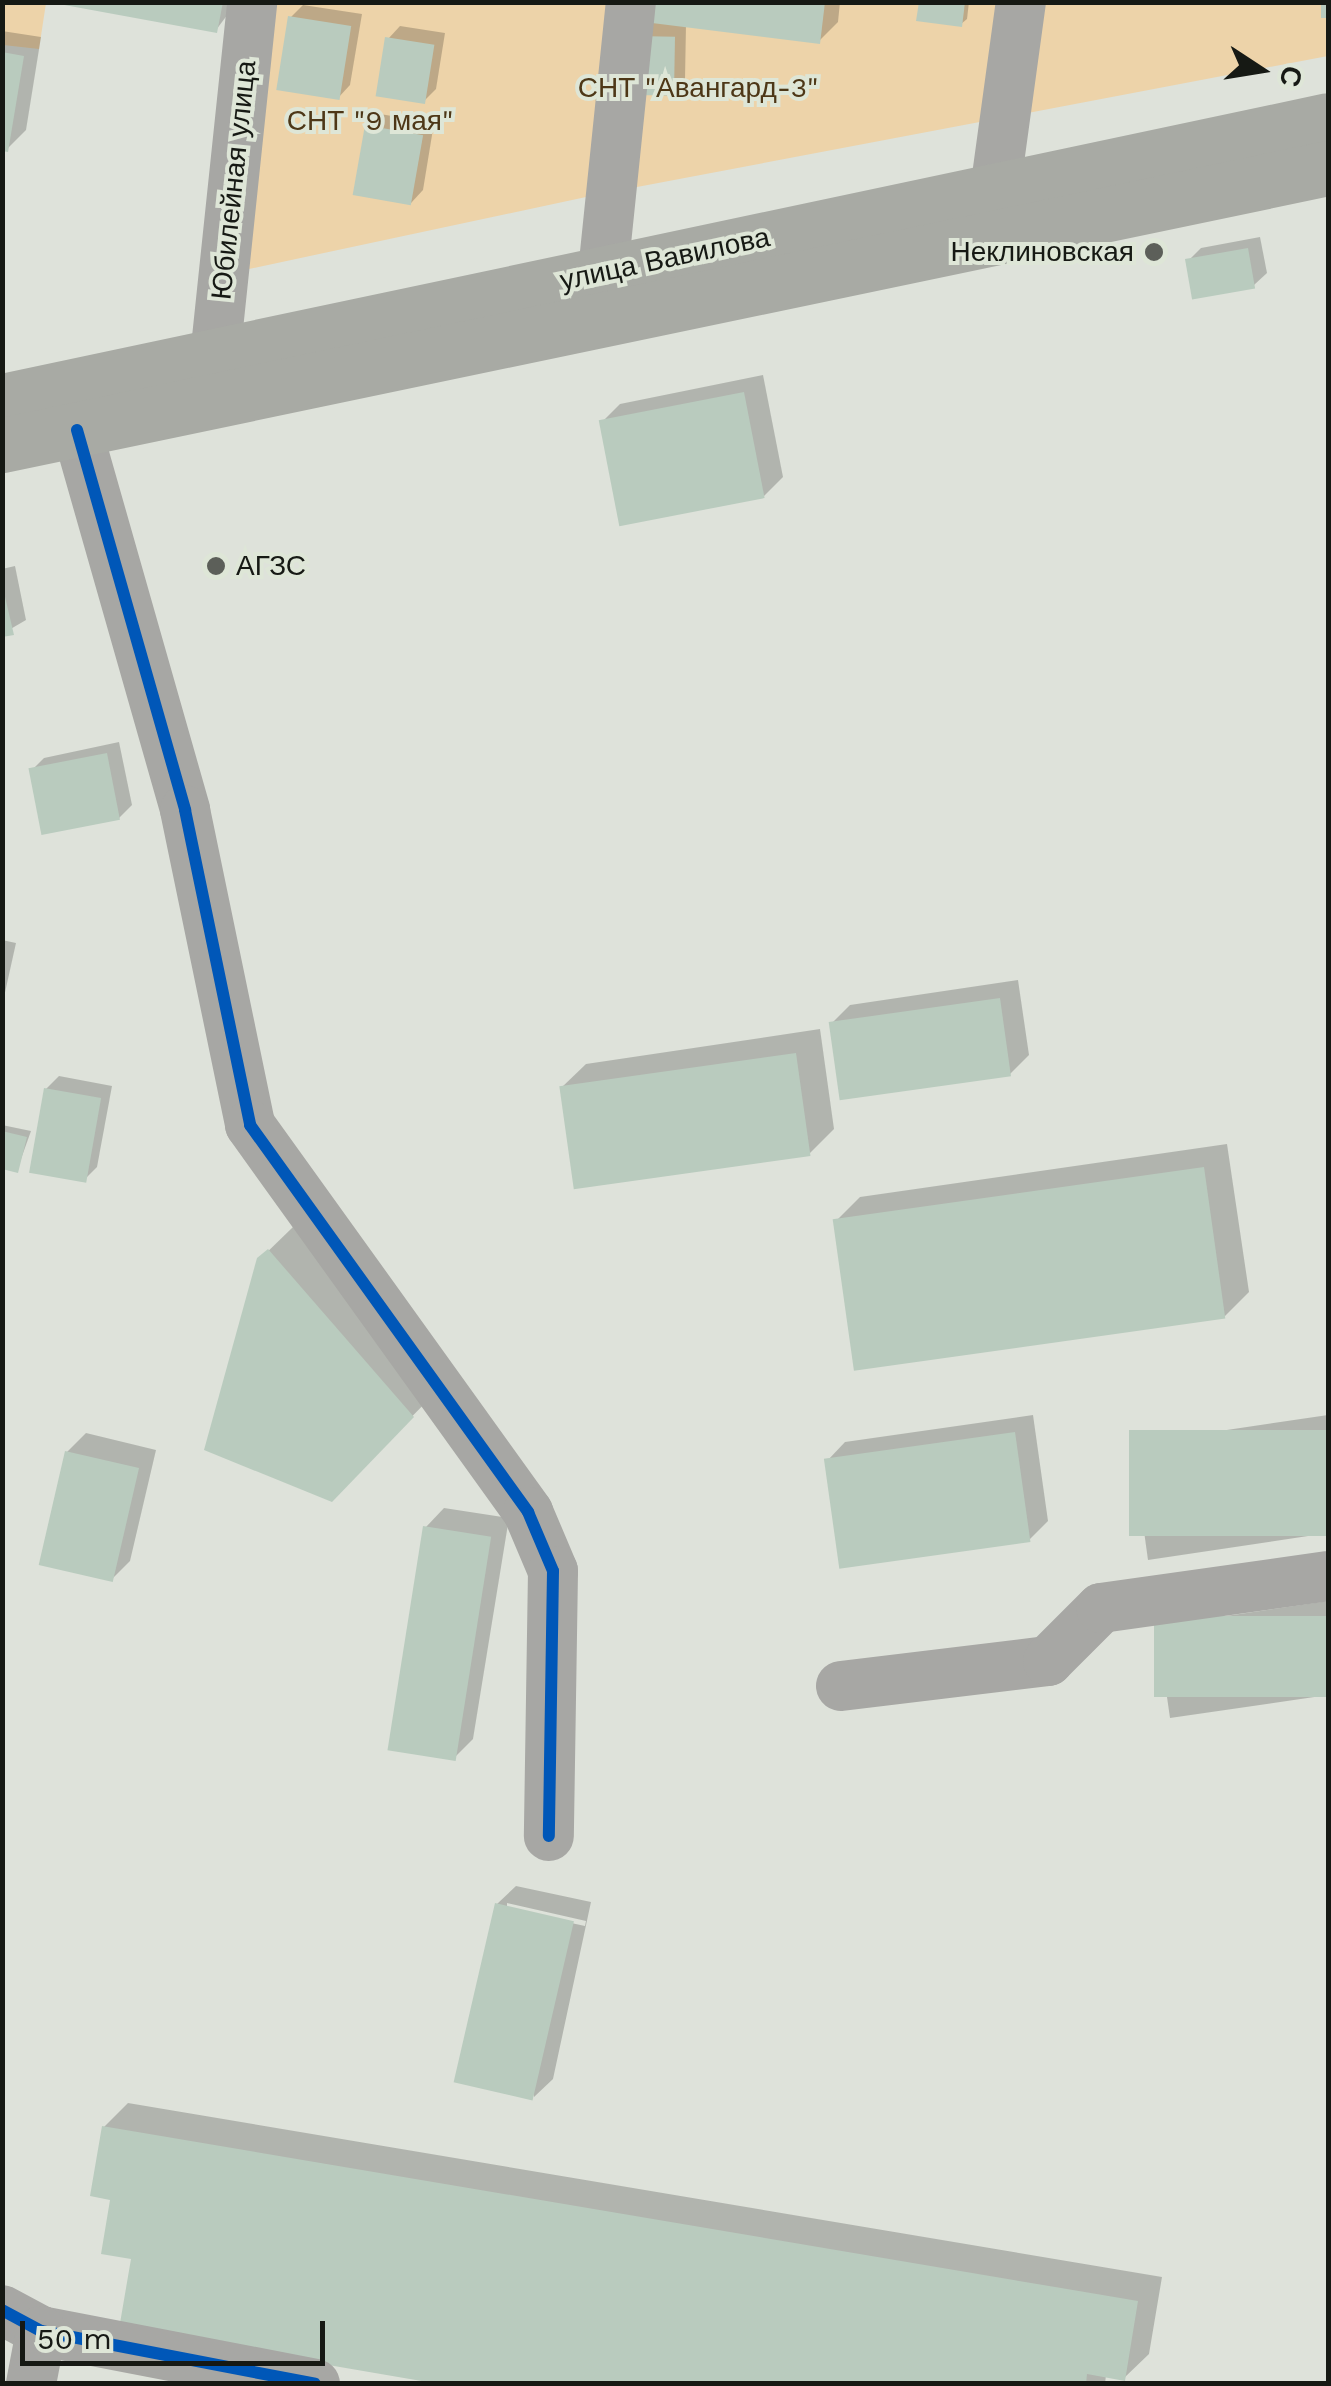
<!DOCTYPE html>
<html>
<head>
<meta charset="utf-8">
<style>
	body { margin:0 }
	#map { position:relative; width:1331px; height:2386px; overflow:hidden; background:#dee2da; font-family:"Work Sans",sans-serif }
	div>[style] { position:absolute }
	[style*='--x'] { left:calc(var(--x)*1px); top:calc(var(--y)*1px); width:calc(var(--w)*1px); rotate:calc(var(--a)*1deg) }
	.green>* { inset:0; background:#edd3a9 }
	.shadow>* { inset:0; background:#0003 }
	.building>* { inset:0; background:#b9cbbe; transform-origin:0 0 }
	.minor>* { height:50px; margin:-25px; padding:0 25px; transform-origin:25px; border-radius:25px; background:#a7a7a4 }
	.major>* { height:55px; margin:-27.5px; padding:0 27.5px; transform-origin:27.5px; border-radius:27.5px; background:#a8aaa4 }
	.cycleway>* { height:12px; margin:-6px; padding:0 6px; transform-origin:6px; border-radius:6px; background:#0057b8 }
	.dots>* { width:28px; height:28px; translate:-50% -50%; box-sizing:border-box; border:5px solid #dee6d7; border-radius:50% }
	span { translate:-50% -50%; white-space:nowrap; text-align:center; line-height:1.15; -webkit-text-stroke:8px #dee6d7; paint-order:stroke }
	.park-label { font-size:28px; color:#4d3717 }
	.street-label { font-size:28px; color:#161914 }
	.poi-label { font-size:28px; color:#161914 }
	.right { translate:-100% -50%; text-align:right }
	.left { translate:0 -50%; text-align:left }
	.frame { position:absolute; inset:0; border:5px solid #161914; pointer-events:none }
	.north { position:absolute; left:1211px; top:20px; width:100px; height:100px; -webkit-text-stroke:8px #dee6d7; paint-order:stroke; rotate:102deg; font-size:28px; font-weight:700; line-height:40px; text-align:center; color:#161914 }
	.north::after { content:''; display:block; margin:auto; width:35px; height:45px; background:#161914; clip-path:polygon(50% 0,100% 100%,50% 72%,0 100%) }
	.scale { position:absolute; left:20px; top:2321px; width:305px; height:45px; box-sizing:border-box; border:5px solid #161914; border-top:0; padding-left:12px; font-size:30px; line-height:35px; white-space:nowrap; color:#161914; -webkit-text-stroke:8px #dee6d7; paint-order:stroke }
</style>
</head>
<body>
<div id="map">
	<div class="green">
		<i style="clip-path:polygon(3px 2px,46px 3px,39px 49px,3px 45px)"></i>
		<i style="clip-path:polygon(259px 3px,1328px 3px,1328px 56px,600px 194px,235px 272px)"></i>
	</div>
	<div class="shadow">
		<i style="clip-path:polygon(51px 2px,237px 2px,216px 30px)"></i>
		<i style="clip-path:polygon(649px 2px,840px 2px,838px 22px,819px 41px,686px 25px,685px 80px,672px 93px,639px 37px)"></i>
		<i style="clip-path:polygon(921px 2px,969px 2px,967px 19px,961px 24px)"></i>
		<i style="clip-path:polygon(303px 5px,362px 14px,350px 85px,338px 98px,291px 17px)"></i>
		<i style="clip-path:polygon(400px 26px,445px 33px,436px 89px,423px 102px,388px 39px)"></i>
		<i style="clip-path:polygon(2px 31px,41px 37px,26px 130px,7px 149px)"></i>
		<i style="clip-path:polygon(380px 114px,434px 123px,423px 190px,411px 203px,368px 126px)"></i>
		<i style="clip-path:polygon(1260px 237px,1267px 273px,1254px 285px,1188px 261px,1201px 248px)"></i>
		<i style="clip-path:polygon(763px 375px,783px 477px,764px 496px,601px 423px,620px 404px)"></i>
		<i style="clip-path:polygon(15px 566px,26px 620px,2px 634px,2px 569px)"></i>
		<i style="clip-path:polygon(119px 742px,132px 805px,119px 818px,31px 771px,44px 758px)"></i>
		<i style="clip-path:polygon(2px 940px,16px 943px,2px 1006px)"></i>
		<i style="clip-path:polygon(1018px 980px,1029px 1055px,1010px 1074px,831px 1024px,850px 1005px)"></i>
		<i style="clip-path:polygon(820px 1029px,834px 1129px,810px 1153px,561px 1088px,586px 1064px)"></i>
		<i style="clip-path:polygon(59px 1076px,112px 1086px,97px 1167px,84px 1180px,46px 1089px)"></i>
		<i style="clip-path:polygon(2px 1125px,31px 1131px,17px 1170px,2px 1166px)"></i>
		<i style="clip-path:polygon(1227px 1144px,1249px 1292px,1224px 1317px,836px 1221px,860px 1197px)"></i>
		<i style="clip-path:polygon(293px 1227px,437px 1391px,331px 1499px,260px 1259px)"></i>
		<i style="clip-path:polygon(1033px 1415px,1048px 1521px,1029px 1540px,827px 1461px,845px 1442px)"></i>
		<i style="clip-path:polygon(1328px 1415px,1328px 1533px,1148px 1560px,1134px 1459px,1153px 1441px)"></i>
		<i style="clip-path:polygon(86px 1433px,156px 1450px,130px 1561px,111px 1580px,67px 1452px)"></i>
		<i style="clip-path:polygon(444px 1508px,509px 1518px,473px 1739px,454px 1758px,426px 1527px)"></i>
		<i style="clip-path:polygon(1328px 1601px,1328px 1695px,1170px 1718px,1159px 1641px,1178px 1623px)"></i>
		<i style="clip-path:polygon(evenodd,516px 1886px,591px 1902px,553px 2079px,534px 2097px,497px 1904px,516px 1886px,507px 1903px,586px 1921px,585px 1926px,507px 1909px,507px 1903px)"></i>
		<i style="clip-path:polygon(128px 2103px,1162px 2277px,1149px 2354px,1124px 2378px,1106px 2375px,1105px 2384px,454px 2384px,134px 2257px,112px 2198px,104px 2127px)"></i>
	</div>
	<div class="building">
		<i style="clip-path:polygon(48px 2px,223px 2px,217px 33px)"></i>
		<i style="clip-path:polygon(646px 2px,825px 2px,820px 44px,644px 22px)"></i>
		<i style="clip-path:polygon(919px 2px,965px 2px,962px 27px,916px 21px)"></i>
		<i style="left:1321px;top:2px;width:7px;height:16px"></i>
		<i style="left:288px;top:16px;width:64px;height:75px;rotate:9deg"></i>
		<i style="left:636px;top:36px;width:39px;height:59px;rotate:1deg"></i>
		<i style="left:385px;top:37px;width:50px;height:60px;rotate:9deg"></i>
		<i style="clip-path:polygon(2px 52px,24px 56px,8px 152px,2px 151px)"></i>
		<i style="left:365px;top:125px;width:59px;height:71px;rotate:10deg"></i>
		<i style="left:1248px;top:248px;width:41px;height:64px;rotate:80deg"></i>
		<i style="left:744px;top:392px;width:108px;height:148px;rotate:79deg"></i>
		<i style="clip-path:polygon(2px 584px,14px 635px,2px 637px)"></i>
		<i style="left:107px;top:753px;width:68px;height:80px;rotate:79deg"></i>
		<i style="left:1000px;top:998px;width:79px;height:173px;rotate:82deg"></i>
		<i style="left:796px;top:1053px;width:104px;height:239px;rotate:82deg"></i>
		<i style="left:44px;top:1088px;width:58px;height:86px;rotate:10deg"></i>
		<i style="clip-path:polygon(2px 1131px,27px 1137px,18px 1173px,2px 1169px)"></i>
		<i style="left:1204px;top:1167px;width:153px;height:375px;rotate:82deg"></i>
		<i style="clip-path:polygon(268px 1249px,414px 1417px,332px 1502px,204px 1450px,257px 1258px)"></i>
		<i style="left:1328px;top:1430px;width:106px;height:199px;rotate:90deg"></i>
		<i style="left:1015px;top:1432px;width:111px;height:193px;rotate:82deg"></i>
		<i style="left:65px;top:1451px;width:76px;height:117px;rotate:13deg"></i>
		<i style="left:423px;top:1526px;width:69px;height:227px;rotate:9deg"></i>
		<i style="left:1328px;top:1616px;width:81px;height:174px;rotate:90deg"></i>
		<i style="left:495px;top:1903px;width:81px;height:184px;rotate:13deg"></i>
		<i style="clip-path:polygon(102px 2126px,1138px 2301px,1125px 2381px,1087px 2374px,1086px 2384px,439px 2384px,119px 2329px,131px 2259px,101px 2254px,110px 2200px,90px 2196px)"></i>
	</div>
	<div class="minor">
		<i style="--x:995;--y:191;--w:191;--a:-82.2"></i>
		<i style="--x:603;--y:272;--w:271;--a:-84.1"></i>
		<i style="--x:215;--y:357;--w:357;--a:-84"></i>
		<i style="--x:77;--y:430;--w:395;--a:74.1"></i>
		<i style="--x:185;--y:810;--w:322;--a:78.3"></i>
		<i style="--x:250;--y:1125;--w:477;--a:54.3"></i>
		<i style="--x:528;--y:1512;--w:64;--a:67"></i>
		<i style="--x:553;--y:1571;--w:265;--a:90.9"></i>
		<i style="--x:841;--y:1686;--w:209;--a:-6.9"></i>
		<i style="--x:1048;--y:1661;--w:75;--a:-45"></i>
		<i style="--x:1101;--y:1608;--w:229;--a:-8"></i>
		<i style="--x:2;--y:2310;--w:44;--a:28.3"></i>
		<i style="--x:41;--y:2331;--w:279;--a:10.9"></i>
		<i style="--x:31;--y:2384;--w:54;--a:-79.3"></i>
	</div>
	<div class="major">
		<i style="--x:2;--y:401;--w:1355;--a:-11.96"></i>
		<i style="--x:2;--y:445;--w:1355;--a:-11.8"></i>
	</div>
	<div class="cycleway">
		<i style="--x:77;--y:430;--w:395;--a:74.1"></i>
		<i style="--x:185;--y:810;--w:322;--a:78.3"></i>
		<i style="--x:250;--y:1125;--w:477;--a:54.3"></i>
		<i style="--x:528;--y:1512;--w:64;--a:67"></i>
		<i style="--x:553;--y:1571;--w:265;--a:90.9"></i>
		<i style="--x:2;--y:2310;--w:44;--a:28.3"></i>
		<i style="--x:41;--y:2331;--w:279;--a:10.9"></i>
	</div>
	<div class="dots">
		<i style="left:1154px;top:252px;background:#5c5f59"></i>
		<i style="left:216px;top:566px;background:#5c5f59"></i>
	</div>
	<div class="park-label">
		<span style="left:698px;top:88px">СНТ "Авангард-3"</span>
		<span style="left:370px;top:121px">СНТ "9 мая"</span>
	</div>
	<div class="street-label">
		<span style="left:234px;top:180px;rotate:-84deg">Юбилейная улица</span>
		<span style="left:665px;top:259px;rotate:-12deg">улица Вавилова</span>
	</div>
	<div class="poi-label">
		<span class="right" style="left:1134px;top:252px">Неклиновская</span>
		<span class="left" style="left:236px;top:566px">АГЗС</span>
	</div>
	<div class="frame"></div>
	<div class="north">С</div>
	<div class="scale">50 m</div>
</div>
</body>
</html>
